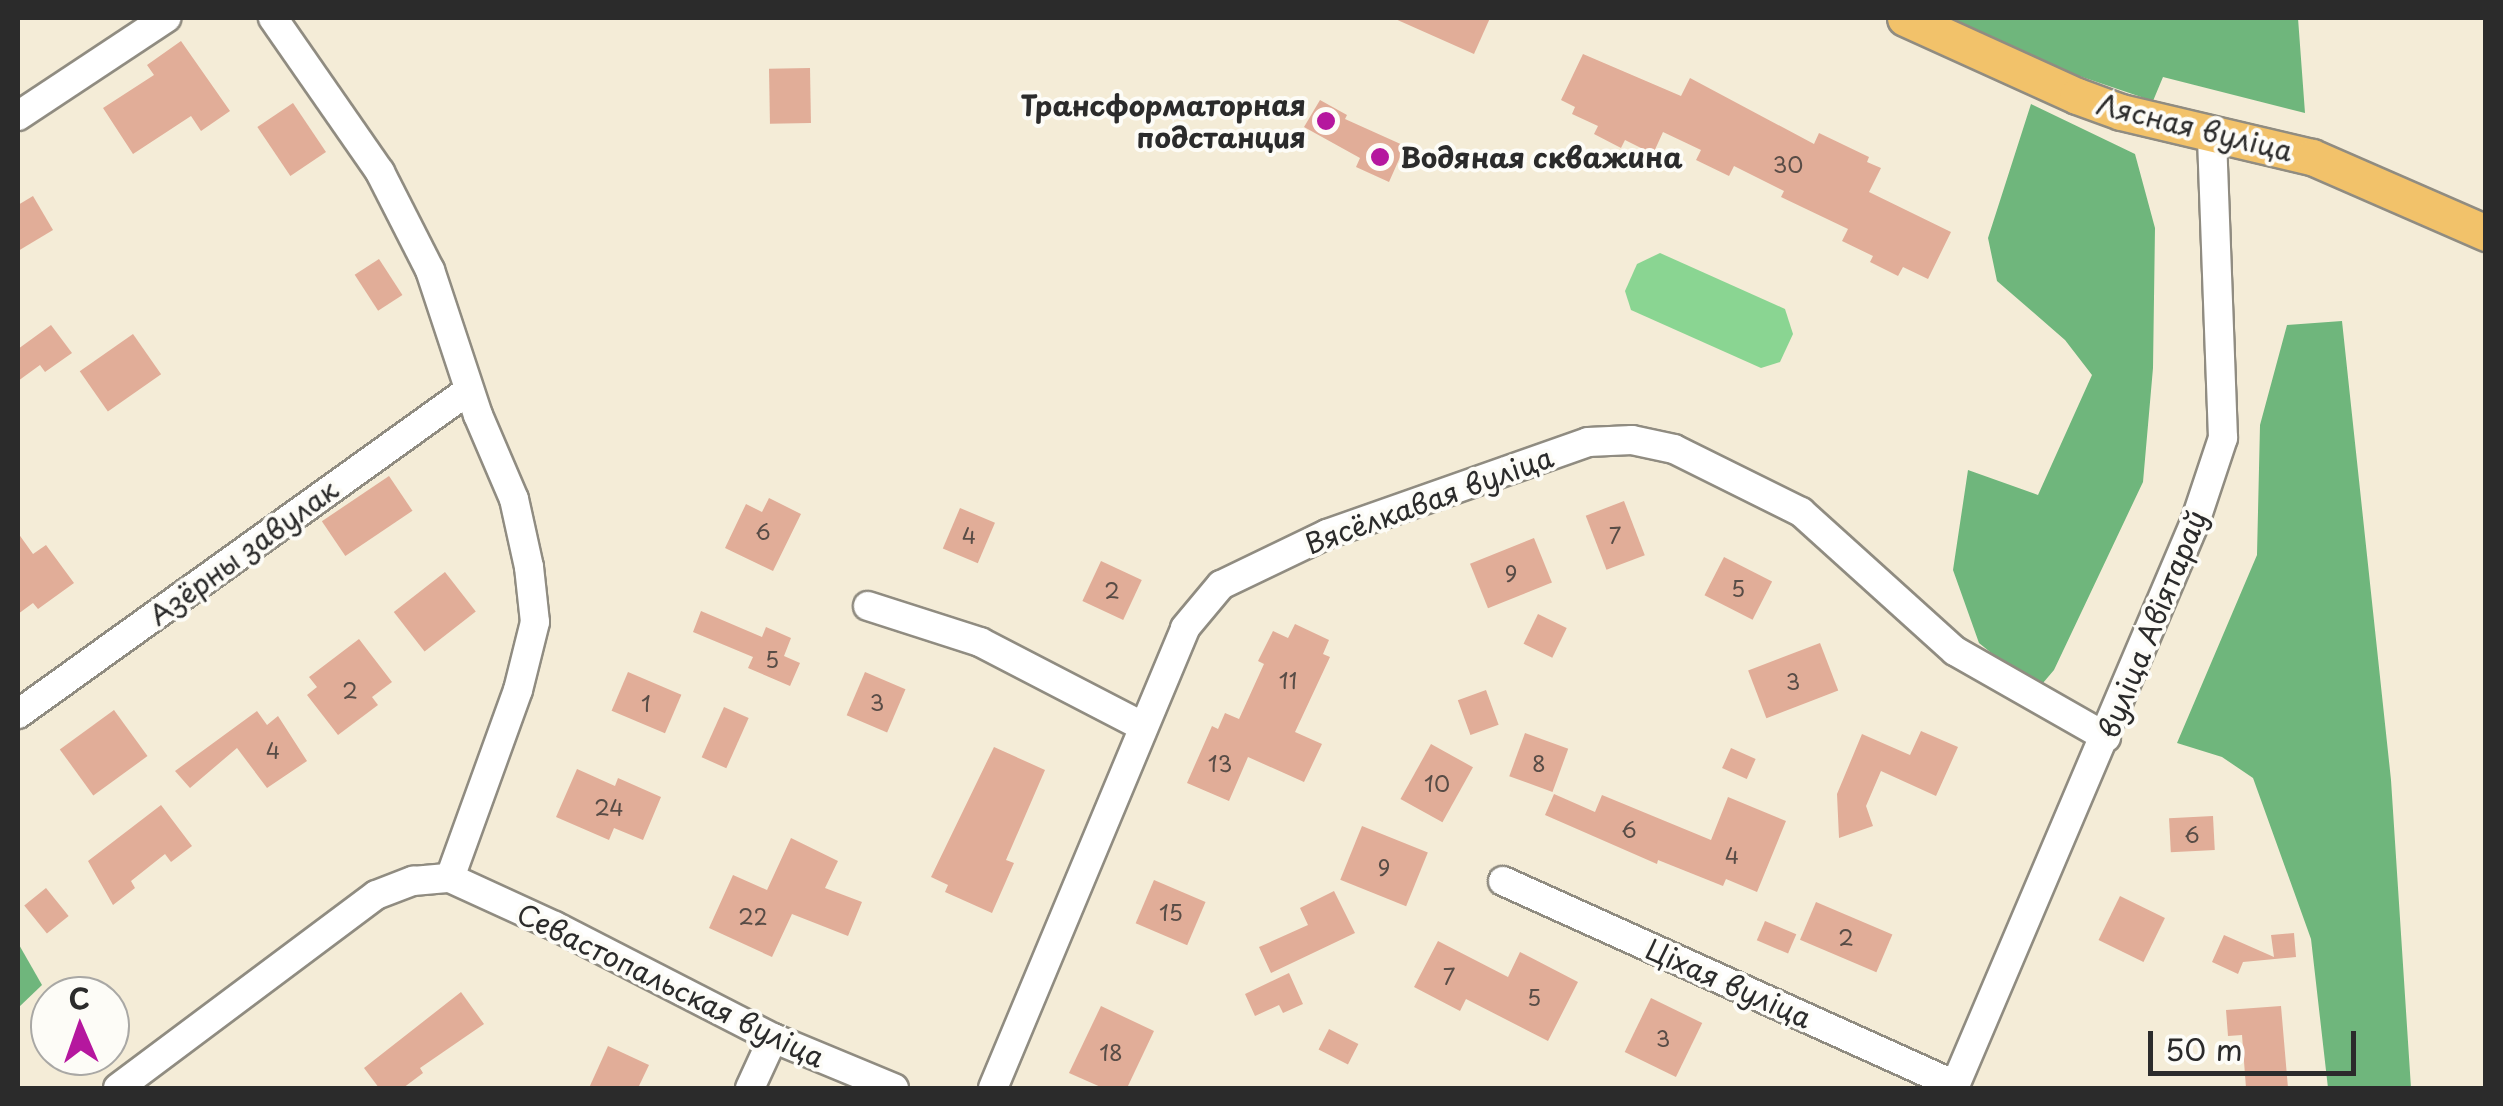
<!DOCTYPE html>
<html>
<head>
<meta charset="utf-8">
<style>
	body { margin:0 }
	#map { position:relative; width:2503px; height:1106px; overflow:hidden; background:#f4ecd7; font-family:"Playpen Sans",sans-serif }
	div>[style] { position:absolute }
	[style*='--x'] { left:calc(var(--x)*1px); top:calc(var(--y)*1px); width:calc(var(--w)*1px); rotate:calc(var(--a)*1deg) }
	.green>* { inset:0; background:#8ad592 }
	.forest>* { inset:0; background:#6fb67c }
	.building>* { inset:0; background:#e1ad98; transform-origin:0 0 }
	.roads { filter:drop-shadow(2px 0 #908c81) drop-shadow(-2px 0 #908c81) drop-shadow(0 2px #908c81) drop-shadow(0 -2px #908c81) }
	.minor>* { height:28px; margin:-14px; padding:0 14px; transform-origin:14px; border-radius:14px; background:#fff }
	.major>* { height:35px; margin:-17.5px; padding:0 17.5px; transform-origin:17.5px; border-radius:17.5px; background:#f2c26a }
	.dots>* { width:28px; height:28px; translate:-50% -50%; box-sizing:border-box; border:5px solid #fdfcf7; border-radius:50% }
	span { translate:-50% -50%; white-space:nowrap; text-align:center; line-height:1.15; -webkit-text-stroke:8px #fdfcf7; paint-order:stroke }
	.number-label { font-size:22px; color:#584c46 }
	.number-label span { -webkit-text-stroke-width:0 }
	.poi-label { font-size:28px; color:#2b2b2b; font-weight:700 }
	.right { translate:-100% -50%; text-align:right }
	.left { translate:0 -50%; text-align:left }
	.street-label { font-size:28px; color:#2b2b2b }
	.frame { position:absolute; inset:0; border:20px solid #2b2b2b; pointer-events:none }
	.north { position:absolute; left:30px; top:976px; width:100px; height:100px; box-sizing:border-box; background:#fdfcf7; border:2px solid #a9a8a5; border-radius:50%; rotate:358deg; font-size:28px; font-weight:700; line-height:40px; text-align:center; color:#2b2b2b }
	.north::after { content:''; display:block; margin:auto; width:35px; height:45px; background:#b5179e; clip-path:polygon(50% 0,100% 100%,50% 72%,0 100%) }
	.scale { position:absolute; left:2148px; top:1031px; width:208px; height:45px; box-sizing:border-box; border:5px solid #2b2b2b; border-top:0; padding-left:12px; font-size:30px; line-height:35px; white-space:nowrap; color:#2b2b2b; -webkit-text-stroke:8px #fdfcf7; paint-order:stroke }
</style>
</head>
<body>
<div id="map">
	<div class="green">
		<i style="clip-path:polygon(1660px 253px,1785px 309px,1793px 334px,1780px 362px,1761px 368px,1631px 310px,1625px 291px,1637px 264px)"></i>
	</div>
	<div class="forest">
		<i style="clip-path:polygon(1946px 18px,2298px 18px,2305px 113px,2163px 77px,2153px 101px,2026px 58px)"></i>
		<i style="clip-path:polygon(2031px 104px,2135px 154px,2155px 228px,2153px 368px,2143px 482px,2054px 670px,2037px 690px,1979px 643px,1953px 570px,1968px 470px,2038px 495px,2092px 375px,2065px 340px,1997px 281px,1988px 238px)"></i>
		<i style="clip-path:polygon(2342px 321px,2391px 780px,2411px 1088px,2328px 1088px,2311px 939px,2253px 778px,2222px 757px,2177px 743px,2257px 555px,2260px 425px,2287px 325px)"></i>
		<i style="clip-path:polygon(18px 943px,42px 985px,18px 1008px)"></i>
	</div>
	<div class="building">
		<i style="clip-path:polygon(1393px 18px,1490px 18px,1474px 54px)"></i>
		<i style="clip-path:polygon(181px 41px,230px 111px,201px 131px,191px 116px,133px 154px,103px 108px,154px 75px,147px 65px)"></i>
		<i style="clip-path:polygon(1583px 54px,1681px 96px,1690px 78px,1814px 144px,1819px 133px,1869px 157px,1867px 162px,1881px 168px,1869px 192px,1951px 232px,1928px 279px,1903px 267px,1898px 276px,1870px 262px,1873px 256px,1842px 241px,1848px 229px,1781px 197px,1784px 191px,1734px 166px,1729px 176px,1696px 160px,1701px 150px,1663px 132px,1653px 154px,1625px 140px,1621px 148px,1594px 134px,1598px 126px,1572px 114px,1575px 107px,1561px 100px)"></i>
		<i style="left:810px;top:68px;width:55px;height:41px;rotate:89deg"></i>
		<i style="clip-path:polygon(1320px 100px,1347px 115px,1345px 119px,1405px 146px,1389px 182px,1356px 167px,1360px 158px,1304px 127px)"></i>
		<i style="left:293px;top:103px;width:59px;height:43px;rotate:56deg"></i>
		<i style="clip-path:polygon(33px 196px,53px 230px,18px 251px,18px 205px)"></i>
		<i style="left:379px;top:259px;width:43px;height:29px;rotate:57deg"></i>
		<i style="clip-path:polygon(51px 325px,72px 353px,45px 372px,40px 365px,18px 381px,18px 349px)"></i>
		<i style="left:133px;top:334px;width:49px;height:65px;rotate:55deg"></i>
		<i style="left:389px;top:476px;width:42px;height:81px;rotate:56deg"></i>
		<i style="clip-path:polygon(769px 498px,801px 514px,773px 571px,725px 548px,746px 504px,762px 512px)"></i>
		<i style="left:1624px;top:501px;width:58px;height:41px;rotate:69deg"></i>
		<i style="left:960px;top:508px;width:38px;height:44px;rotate:23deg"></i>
		<i style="clip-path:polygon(18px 533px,33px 554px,46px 545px,74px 583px,38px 609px,33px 603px,18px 614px)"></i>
		<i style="left:1534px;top:538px;width:48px;height:69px;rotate:68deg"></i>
		<i style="left:1724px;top:557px;width:54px;height:43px;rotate:27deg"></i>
		<i style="left:1101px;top:561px;width:45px;height:44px;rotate:25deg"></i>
		<i style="left:445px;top:572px;width:50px;height:65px;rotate:52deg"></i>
		<i style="clip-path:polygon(701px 611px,762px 637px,766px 627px,791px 638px,784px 656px,800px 663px,790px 686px,748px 668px,753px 657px,693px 632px)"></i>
		<i style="left:1538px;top:614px;width:32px;height:33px;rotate:26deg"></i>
		<i style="clip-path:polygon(1295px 624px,1329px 640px,1323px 654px,1330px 657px,1295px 732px,1322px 744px,1304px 782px,1248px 757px,1229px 801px,1187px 783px,1212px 726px,1218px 729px,1225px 713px,1239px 719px,1264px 664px,1258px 661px,1273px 631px,1288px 638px)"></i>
		<i style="clip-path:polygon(359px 639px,392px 682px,372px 697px,378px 705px,338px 735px,307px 695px,317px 687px,309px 677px)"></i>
		<i style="left:1820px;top:643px;width:51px;height:77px;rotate:69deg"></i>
		<i style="left:628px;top:672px;width:58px;height:42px;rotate:23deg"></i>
		<i style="left:865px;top:672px;width:44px;height:47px;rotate:23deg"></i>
		<i style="left:1486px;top:690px;width:37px;height:30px;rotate:70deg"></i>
		<i style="left:724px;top:707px;width:27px;height:55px;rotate:24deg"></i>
		<i style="left:114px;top:710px;width:57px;height:67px;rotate:54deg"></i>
		<i style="clip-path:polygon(257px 711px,267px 725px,278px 716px,307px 761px,267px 788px,237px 748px,190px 788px,175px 771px)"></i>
		<i style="clip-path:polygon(1921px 731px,1958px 747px,1936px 796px,1881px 771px,1866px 806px,1873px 826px,1839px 838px,1837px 794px,1862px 734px,1910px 755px)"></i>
		<i style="left:1525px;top:733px;width:46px;height:46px;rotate:20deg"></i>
		<i style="left:1431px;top:744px;width:48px;height:63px;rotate:29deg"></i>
		<i style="clip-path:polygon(994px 747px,1045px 770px,1006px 860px,1014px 863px,992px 913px,945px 892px,948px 885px,931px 877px)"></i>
		<i style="left:1731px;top:748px;width:27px;height:22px;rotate:24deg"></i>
		<i style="clip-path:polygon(577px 769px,615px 786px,618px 778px,661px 797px,643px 840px,614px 828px,609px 840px,556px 817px)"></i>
		<i style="clip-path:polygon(1554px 794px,1595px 812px,1602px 795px,1711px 840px,1728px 797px,1786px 821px,1757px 892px,1726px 879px,1723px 886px,1658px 860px,1657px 864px,1545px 815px)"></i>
		<i style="clip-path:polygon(161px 805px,192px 846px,171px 862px,165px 854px,131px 881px,135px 888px,113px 905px,88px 861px)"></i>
		<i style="left:2213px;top:816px;width:34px;height:44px;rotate:87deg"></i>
		<i style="left:1362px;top:826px;width:71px;height:58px;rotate:22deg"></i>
		<i style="clip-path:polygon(791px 838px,838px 861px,825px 888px,862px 902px,848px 936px,792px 914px,772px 957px,709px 928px,733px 875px,767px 890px)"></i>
		<i style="left:1154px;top:880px;width:56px;height:47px;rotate:23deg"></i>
		<i style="left:46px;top:888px;width:36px;height:28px;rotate:51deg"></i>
		<i style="clip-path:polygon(1334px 891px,1355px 933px,1271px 973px,1259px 947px,1308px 925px,1300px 908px)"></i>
		<i style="left:2120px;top:896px;width:50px;height:49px;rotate:26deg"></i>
		<i style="left:1816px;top:902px;width:83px;height:41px;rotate:23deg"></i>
		<i style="left:1765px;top:921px;width:34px;height:21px;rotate:23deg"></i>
		<i style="clip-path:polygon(2294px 933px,2296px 957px,2243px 962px,2238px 974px,2212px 962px,2224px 935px,2274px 957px,2271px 935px)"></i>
		<i style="clip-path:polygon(1438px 941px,1508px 977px,1520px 952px,1578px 982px,1548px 1041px,1466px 999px,1460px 1011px,1414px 987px)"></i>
		<i style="clip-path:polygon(1289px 973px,1303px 1004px,1283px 1013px,1279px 1005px,1255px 1016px,1245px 994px)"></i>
		<i style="clip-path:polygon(461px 992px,484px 1024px,420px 1068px,423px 1073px,403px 1088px,379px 1088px,364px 1068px)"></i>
		<i style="left:1651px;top:998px;width:57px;height:60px;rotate:26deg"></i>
		<i style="clip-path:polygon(1101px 1006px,1154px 1031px,1127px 1088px,1103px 1088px,1069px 1073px)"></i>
		<i style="clip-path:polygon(2281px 1006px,2288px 1088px,2246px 1088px,2242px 1035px,2228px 1036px,2226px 1010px)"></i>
		<i style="left:1329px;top:1029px;width:33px;height:23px;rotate:27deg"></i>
		<i style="clip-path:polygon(608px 1046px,649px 1065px,638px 1088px,589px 1088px)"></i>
	</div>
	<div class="roads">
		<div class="minor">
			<i style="--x:273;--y:18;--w:188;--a:55.2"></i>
			<i style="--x:380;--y:172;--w:110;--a:63"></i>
			<i style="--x:430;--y:270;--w:153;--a:71.7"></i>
			<i style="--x:478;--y:415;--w:91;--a:66.8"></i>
			<i style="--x:514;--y:499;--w:70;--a:77.6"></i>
			<i style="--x:529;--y:567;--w:55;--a:83.8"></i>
			<i style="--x:535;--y:622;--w:70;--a:104"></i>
			<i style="--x:518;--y:690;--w:200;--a:109.9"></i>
			<i style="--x:18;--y:116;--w:178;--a:-33.5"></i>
			<i style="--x:868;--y:606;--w:118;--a:17.8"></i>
			<i style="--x:980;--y:642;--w:182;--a:27.4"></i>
			<i style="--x:18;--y:714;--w:555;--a:-35.69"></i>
			<i style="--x:450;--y:878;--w:115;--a:24.6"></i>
			<i style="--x:555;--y:926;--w:245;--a:27.2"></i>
			<i style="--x:773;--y:1038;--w:131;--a:22.5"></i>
			<i style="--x:1503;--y:881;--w:496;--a:24.3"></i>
			<i style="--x:118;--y:1088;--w:322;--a:-36.8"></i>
			<i style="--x:376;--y:895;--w:40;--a:-21"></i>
			<i style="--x:413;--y:881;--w:37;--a:-5"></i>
			<i style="--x:750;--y:1088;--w:55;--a:-65.3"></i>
			<i style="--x:993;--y:1088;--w:498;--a:-67.3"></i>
			<i style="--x:1185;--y:628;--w:56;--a:-50.1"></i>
			<i style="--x:1221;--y:585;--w:118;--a:-25.7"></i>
			<i style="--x:1327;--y:534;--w:277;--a:-19.4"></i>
			<i style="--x:1588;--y:442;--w:44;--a:-2.6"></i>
			<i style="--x:1632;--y:440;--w:43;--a:12.1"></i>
			<i style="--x:1674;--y:449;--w:142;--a:26.4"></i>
			<i style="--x:1801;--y:512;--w:207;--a:42.1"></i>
			<i style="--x:1955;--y:651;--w:174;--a:29.7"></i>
			<i style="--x:1954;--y:1088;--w:615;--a:-66.94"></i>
			<i style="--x:2195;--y:522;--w:89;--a:-71.6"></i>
			<i style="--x:2223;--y:438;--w:305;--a:-92.1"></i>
		</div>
		<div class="major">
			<i style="--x:1905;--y:18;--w:189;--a:24.4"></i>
			<i style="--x:2077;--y:96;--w:47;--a:20"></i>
			<i style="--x:2121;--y:112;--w:196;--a:13.3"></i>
			<i style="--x:2312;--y:157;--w:190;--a:23.6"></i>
		</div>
	</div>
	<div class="dots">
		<i style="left:1326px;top:121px;background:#b5179e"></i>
		<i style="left:1380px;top:157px;background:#b5179e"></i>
	</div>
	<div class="number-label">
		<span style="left:1788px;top:164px">30</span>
		<span style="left:763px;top:531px">6</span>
		<span style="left:969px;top:535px">4</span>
		<span style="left:1615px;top:535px">7</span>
		<span style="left:1511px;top:573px">9</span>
		<span style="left:1738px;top:588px">5</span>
		<span style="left:1112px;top:590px">2</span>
		<span style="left:772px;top:659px">5</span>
		<span style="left:1288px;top:680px">11</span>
		<span style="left:1793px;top:681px">3</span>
		<span style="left:350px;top:690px">2</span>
		<span style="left:877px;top:702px">3</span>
		<span style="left:646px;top:703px">1</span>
		<span style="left:273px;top:750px">4</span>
		<span style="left:1220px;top:763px">13</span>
		<span style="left:1539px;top:763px">8</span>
		<span style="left:1437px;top:783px">10</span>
		<span style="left:609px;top:807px">24</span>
		<span style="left:1629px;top:829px">6</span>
		<span style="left:2192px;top:834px">6</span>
		<span style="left:1732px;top:855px">4</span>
		<span style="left:1384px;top:867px">9</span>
		<span style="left:1171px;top:912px">15</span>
		<span style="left:753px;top:916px">22</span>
		<span style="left:1846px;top:937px">2</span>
		<span style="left:1449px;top:976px">7</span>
		<span style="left:1534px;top:997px">5</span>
		<span style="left:1663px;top:1038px">3</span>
		<span style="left:1111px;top:1052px">18</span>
	</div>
	<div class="poi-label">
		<span class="right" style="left:1306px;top:121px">Трансформаторная<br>подстанция</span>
		<span class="left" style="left:1400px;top:157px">Водяная скважина</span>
	</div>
	<div class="street-label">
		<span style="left:2195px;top:127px;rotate:14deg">Лясная вуліца</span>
		<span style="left:1429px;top:500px;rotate:-20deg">Вясёлкавая вуліца</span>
		<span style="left:243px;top:552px;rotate:-36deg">Азёрны завулак</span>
		<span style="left:2152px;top:624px;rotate:-68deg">вуліца Авіятараў</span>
		<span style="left:1729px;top:983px;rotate:24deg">Ціхая вуліца</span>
		<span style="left:671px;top:985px;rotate:26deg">Севастопальская вуліца</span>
	</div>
	<div class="frame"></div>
	<div class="north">С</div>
	<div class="scale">50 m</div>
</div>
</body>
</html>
